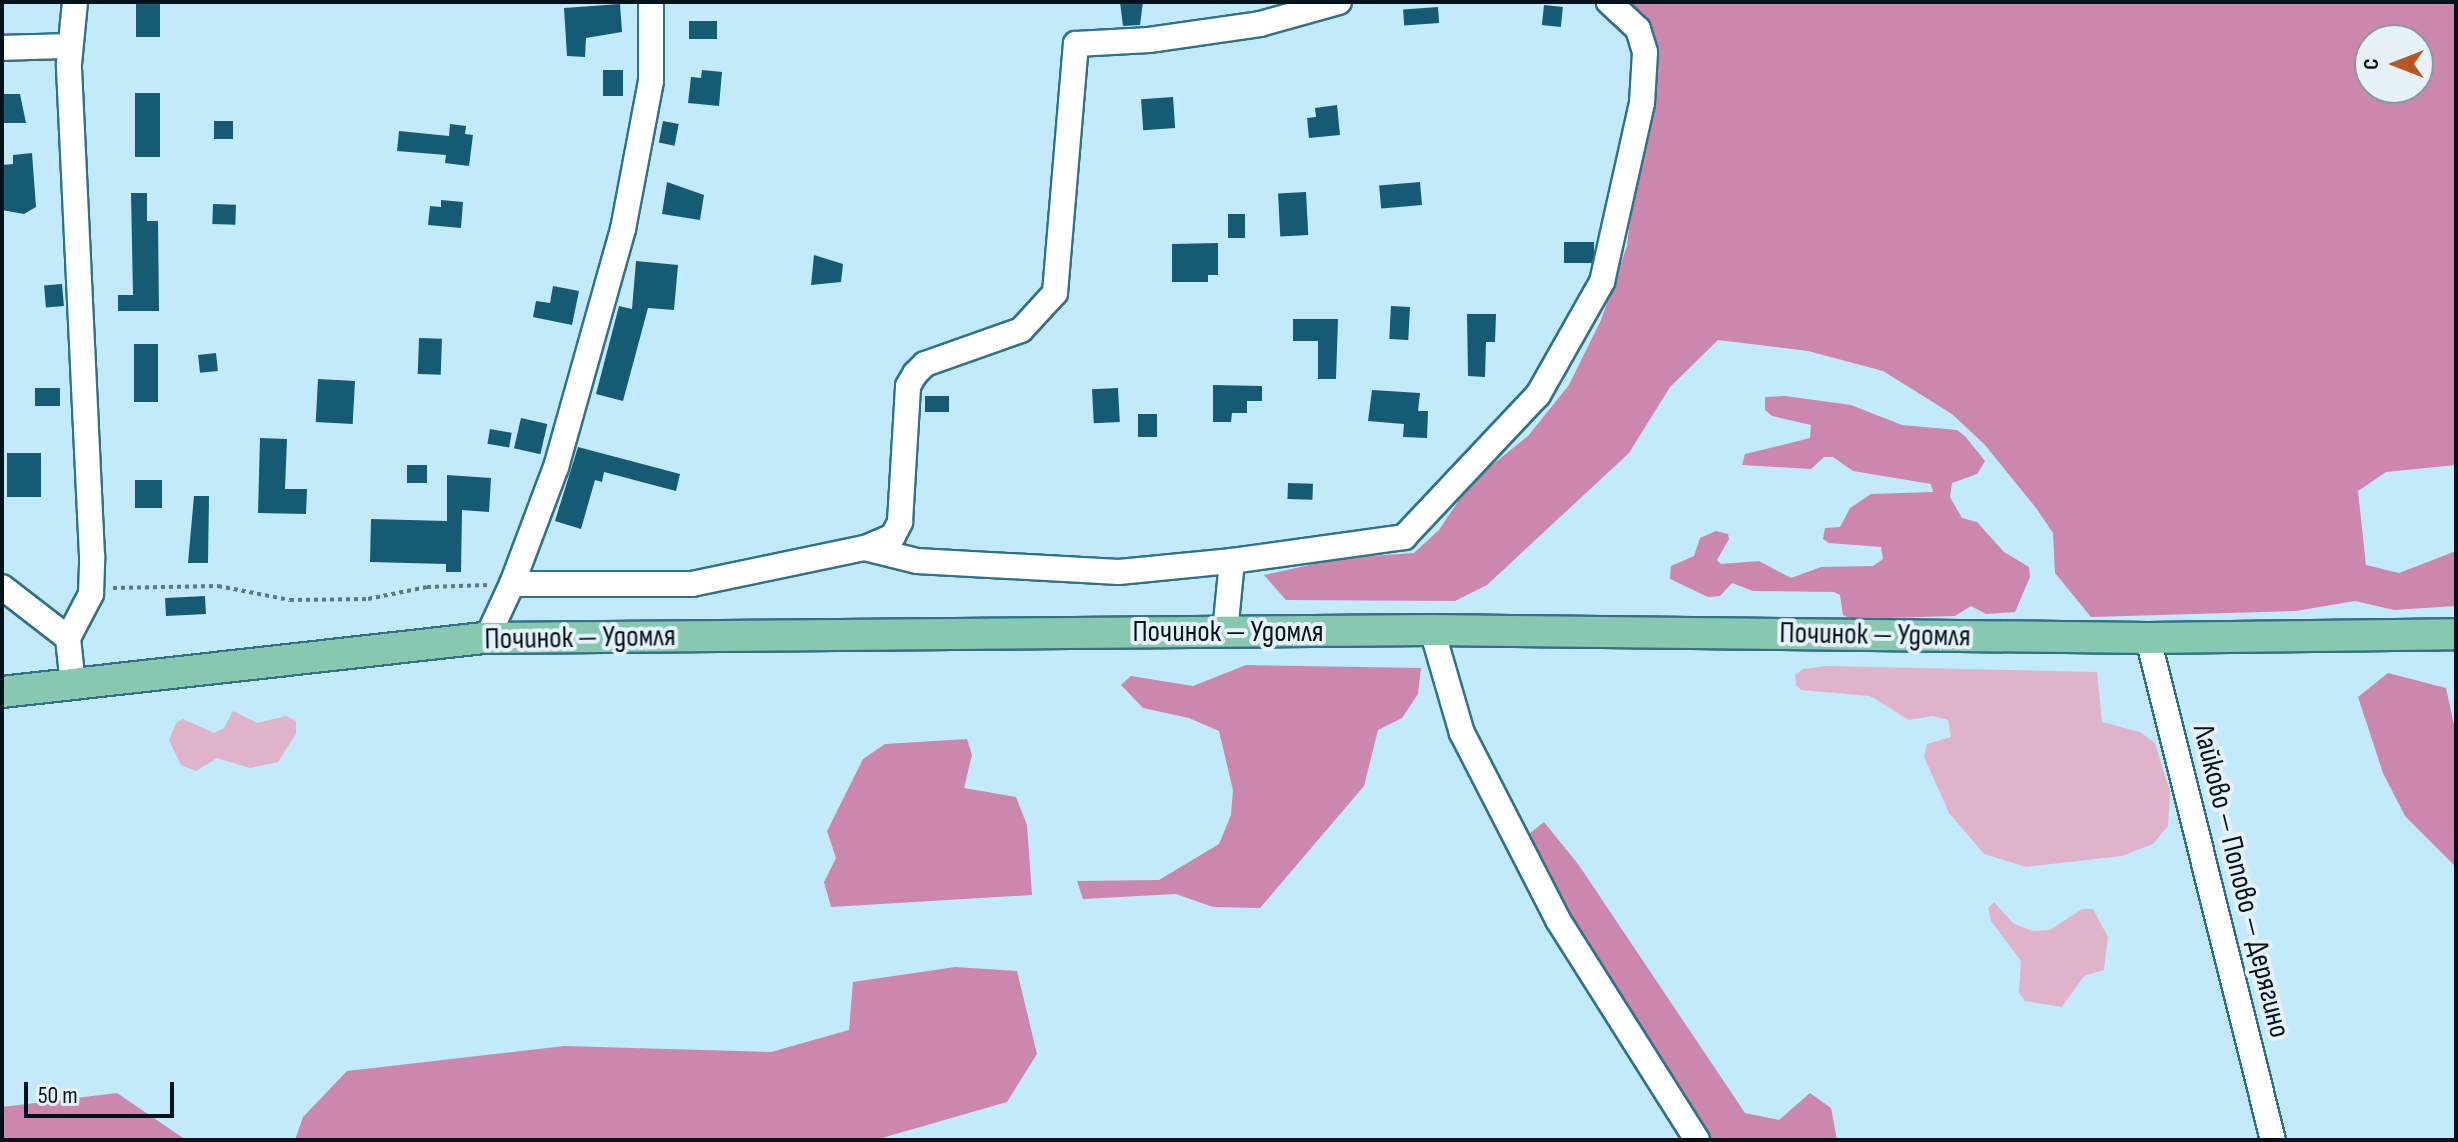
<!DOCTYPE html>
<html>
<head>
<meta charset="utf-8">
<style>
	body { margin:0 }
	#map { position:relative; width:2458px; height:1142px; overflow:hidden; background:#c3eafa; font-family:"Sofia Sans Condensed",sans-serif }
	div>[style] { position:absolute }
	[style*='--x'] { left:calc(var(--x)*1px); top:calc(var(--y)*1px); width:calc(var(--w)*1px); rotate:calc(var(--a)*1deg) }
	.green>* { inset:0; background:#dfb4cb }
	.forest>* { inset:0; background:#cb87ad }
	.building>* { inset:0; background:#145b73; transform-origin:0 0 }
	.path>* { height:4px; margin-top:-2px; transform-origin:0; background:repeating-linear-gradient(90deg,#5c7885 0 4px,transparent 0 8px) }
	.roads { filter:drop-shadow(2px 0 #2f728a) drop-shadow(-2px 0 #2f728a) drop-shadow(0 2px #2f728a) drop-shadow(0 -2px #2f728a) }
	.minor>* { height:24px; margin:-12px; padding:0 12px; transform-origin:12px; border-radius:12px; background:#fff }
	.major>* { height:30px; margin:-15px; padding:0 15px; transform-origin:15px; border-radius:15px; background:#88c7b0 }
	span { translate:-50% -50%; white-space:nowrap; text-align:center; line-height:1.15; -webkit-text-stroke:8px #e6f2f8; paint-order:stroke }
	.street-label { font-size:30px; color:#00121c }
	.frame { position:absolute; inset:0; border:4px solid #00121c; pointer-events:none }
	.north { position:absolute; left:2354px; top:24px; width:80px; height:80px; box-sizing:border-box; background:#e6f2f8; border:2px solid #8a98a0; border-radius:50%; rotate:270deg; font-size:22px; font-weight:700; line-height:32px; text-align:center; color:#00121c }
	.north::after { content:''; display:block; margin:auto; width:28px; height:36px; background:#ba5621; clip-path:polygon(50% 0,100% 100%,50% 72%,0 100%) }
	.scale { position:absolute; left:24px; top:1082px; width:150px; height:36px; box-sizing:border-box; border:4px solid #00121c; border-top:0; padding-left:10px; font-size:24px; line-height:28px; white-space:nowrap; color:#00121c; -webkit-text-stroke:6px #e6f2f8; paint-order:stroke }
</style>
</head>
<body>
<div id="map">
	<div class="green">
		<i style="clip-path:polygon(1827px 666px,2097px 672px,2102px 722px,2140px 732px,2155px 743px,2170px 792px,2168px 826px,2153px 844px,2122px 856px,2026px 867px,1984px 854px,1949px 813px,1924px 757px,1927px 744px,1951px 737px,1948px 720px,1933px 716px,1909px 720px,1870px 696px,1801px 690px,1796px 685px,1795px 675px,1803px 669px)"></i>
		<i style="clip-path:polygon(233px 711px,257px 723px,286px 716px,296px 721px,296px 734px,278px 762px,250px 768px,217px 758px,196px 771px,181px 765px,169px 740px,176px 723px,183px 719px,214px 733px,224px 728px)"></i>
		<i style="clip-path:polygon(1994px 902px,2014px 924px,2033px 931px,2050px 930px,2082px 909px,2093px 909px,2108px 937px,2104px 970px,2084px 976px,2062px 1007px,2025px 1001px,2019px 993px,2021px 961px,1991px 921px,1988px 908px)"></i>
	</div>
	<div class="forest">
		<i style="clip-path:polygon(evenodd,1630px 2px,2456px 2px,2456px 465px,2386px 472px,2358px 491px,2366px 565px,2399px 573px,2456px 551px,2456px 606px,2394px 610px,2355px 601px,2296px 611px,2091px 617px,2055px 573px,2053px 533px,2036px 508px,1985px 445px,1952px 414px,1883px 371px,1808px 351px,1718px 340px,1670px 387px,1629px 453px,1487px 585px,1455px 601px,1286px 600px,1264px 575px,1341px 558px,1414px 553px,1439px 530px,1471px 482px,1528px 436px,1569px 385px,1601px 320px,1627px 246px,1636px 163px,1654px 110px,1656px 46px,1630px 2px,2370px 40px,2418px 40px,2418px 88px,2370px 88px,2370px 40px)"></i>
		<i style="clip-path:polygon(1785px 396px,1851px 405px,1902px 425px,1957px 430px,1965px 436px,1985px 461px,1977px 474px,1952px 483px,1950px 497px,1962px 518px,1977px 522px,2004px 552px,2029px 567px,2030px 577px,2015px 612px,1986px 614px,1971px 606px,1955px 616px,1851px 619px,1843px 615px,1840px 595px,1834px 592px,1753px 591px,1732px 583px,1720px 596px,1708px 597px,1670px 579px,1671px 566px,1694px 556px,1700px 538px,1716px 531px,1728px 534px,1729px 539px,1717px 560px,1721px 564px,1759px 561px,1791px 578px,1821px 567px,1873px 566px,1883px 559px,1881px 547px,1829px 543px,1823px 539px,1825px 528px,1840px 527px,1850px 508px,1871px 494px,1933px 492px,1931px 484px,1853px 471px,1833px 457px,1824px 457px,1811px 469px,1742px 465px,1745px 454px,1810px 438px,1811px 425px,1772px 416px,1765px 410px,1765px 397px)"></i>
		<i style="clip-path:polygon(1246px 665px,1421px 668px,1418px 694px,1402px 718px,1378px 730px,1364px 786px,1260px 908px,1213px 907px,1176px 894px,1083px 899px,1077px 881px,1159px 880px,1219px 844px,1231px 815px,1233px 790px,1219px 731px,1189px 718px,1143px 708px,1121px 685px,1131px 676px,1193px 686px)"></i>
		<i style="clip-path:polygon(2388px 673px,2446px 688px,2456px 734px,2456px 867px,2405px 816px,2383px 773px,2358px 697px)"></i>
		<i style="clip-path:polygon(967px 739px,972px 755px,964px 788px,1016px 797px,1027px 825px,1032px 895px,831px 907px,824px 882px,836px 858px,827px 831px,863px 759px,885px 744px)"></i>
		<i style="clip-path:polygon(1544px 822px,1578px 864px,1745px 1113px,1779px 1120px,1810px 1093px,1831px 1108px,1837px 1140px,1706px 1140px,1524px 838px)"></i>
		<i style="clip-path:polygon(955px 967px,1017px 971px,1037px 1054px,1007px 1102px,875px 1140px,295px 1140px,303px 1117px,347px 1071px,564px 1046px,771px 1052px,849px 1030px,853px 982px)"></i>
		<i style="clip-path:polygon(117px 1093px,186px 1140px,2px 1140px,2px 1107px)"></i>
	</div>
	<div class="building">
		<i style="left:136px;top:2px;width:24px;height:35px"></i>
		<i style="clip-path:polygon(1120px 2px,1143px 2px,1140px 25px,1123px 26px)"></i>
		<i style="clip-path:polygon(620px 4px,622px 32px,586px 38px,585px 57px,567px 56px,564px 8px)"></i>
		<i style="left:1544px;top:5px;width:19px;height:20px;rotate:6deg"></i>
		<i style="left:1438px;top:7px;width:16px;height:35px;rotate:86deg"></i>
		<i style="left:689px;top:21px;width:28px;height:18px"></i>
		<i style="left:603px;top:70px;width:20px;height:26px"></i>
		<i style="clip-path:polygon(702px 70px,722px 72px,719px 106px,688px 103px,691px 77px,701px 78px)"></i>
		<i style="left:135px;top:93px;width:25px;height:64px"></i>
		<i style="clip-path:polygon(2px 94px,20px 94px,26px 123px,2px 123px)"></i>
		<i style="left:1173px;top:97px;width:31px;height:32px;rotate:86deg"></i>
		<i style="clip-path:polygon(1337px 105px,1340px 135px,1309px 138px,1307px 118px,1316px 117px,1315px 108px)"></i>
		<i style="left:214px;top:121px;width:19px;height:18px"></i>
		<i style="left:663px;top:121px;width:16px;height:22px;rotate:11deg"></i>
		<i style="clip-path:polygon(450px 124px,466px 126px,465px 134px,473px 135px,469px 166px,445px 163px,446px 155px,397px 151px,399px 131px,449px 136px)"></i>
		<i style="clip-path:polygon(32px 153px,36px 207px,24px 214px,2px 210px,2px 165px,13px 164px,13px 155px)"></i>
		<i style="clip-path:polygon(667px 182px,704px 195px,700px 220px,662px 214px)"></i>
		<i style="left:1420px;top:182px;width:23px;height:41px;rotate:85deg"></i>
		<i style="left:1306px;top:192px;width:43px;height:28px;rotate:87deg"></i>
		<i style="clip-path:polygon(131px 193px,147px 193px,147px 221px,158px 221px,159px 311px,118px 311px,118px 295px,133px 295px)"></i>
		<i style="clip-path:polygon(441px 200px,463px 202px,461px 228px,428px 225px,430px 206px,441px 207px)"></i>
		<i style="left:213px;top:204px;width:23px;height:20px;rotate:2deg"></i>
		<i style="left:1228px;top:214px;width:17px;height:24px"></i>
		<i style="left:1564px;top:242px;width:30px;height:21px"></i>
		<i style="clip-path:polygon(1218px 243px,1218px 275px,1208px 275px,1208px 282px,1172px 282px,1172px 244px)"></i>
		<i style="clip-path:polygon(814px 255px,843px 264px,841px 282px,811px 285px)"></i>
		<i style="clip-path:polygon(636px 261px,678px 265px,674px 310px,648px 308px,623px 401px,596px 394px,619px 306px,632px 309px)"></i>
		<i style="left:62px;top:284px;width:22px;height:18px;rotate:85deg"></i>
		<i style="clip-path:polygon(553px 286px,579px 291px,572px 325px,533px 317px,536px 301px,550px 303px)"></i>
		<i style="left:1391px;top:306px;width:19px;height:33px;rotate:3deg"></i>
		<i style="clip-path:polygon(1467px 314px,1496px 314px,1495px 342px,1486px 342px,1485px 377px,1468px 376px)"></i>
		<i style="clip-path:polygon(1293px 319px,1338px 319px,1336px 379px,1318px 379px,1318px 341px,1293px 341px)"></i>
		<i style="left:419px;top:338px;width:23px;height:36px;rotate:2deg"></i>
		<i style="left:134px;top:344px;width:24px;height:58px"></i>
		<i style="left:216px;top:353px;width:18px;height:18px;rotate:84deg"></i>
		<i style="left:318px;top:379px;width:37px;height:43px;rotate:3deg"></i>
		<i style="clip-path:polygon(1213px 385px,1262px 386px,1262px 401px,1247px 401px,1247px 413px,1232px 413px,1231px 422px,1213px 422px)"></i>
		<i style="left:35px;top:388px;width:25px;height:18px"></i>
		<i style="left:1118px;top:388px;width:34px;height:26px;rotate:87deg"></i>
		<i style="clip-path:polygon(1372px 390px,1420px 393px,1418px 411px,1428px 411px,1427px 438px,1403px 437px,1404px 424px,1368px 421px)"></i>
		<i style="left:925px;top:396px;width:24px;height:16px"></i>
		<i style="left:1138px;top:414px;width:19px;height:23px"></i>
		<i style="left:521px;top:418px;width:27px;height:31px;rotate:13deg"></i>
		<i style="left:490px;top:429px;width:22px;height:15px;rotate:10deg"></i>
		<i style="clip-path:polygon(260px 438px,287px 439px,285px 489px,307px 489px,306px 514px,258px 513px)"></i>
		<i style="clip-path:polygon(578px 447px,680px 474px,676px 491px,604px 472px,602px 482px,595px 480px,581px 529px,555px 521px)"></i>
		<i style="left:7px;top:453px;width:34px;height:44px"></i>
		<i style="left:407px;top:465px;width:20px;height:18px"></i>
		<i style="clip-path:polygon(447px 475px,491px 478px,489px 512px,462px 510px,461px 572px,446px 572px,446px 564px,370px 562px,371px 519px,447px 521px)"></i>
		<i style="left:135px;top:480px;width:27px;height:28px"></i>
		<i style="left:1288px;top:483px;width:25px;height:16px;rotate:2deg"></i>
		<i style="clip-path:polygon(194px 496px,209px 496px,208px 563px,188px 563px)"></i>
		<i style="left:205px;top:596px;width:18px;height:40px;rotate:87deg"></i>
	</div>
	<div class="path">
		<i style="--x:113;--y:588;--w:105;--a:-1.1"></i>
		<i style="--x:218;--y:586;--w:73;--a:11"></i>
		<i style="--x:290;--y:600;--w:78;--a:-0.7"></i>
		<i style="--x:368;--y:599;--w:60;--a:-11.5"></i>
		<i style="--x:427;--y:587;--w:62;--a:-1.8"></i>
	</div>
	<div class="roads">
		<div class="minor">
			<i style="--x:651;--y:2;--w:79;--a:90"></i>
			<i style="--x:651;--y:81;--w:151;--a:100.7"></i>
			<i style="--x:623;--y:229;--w:247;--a:105.7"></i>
			<i style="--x:556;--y:467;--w:125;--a:110.6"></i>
			<i style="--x:512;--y:584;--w:180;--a:0"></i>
			<i style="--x:692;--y:584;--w:177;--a:-11.8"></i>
			<i style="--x:865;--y:548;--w:54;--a:14"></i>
			<i style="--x:917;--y:561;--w:202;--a:3.1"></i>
			<i style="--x:1119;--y:572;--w:114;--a:-5.6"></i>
			<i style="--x:1232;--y:561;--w:71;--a:95.6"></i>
			<i style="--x:2;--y:48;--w:68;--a:-1.7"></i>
			<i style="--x:865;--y:548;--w:30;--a:-23"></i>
			<i style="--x:893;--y:536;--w:16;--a:-63"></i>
			<i style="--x:900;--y:522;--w:136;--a:-86.6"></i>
			<i style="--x:908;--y:386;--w:14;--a:-60"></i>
			<i style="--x:915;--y:374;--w:14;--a:-45"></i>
			<i style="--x:925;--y:364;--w:102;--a:-19.5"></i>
			<i style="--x:1021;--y:330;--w:50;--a:-47.4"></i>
			<i style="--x:1055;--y:293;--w:250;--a:-85.2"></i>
			<i style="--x:1076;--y:44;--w:73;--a:-3.1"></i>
			<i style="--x:1149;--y:40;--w:112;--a:-8.2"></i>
			<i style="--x:1260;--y:24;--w:82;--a:-15.6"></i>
			<i style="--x:1232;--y:561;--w:174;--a:-7.9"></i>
			<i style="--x:1404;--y:537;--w:195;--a:-46.7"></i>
			<i style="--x:1538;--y:395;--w:130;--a:-60.5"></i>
			<i style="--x:1602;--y:282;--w:183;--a:-77.4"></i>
			<i style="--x:1642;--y:103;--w:51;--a:-86.6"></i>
			<i style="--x:1645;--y:52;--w:24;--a:-107"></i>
			<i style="--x:1638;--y:29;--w:40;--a:-137"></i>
			<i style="--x:2;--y:587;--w:83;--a:37.7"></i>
			<i style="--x:1432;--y:630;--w:107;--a:73.8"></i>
			<i style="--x:1462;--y:733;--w:210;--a:62.8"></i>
			<i style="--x:1558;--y:920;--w:260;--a:57.7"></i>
			<i style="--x:487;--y:638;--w:60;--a:-65.2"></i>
			<i style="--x:2148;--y:638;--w:517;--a:76.02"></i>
			<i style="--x:73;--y:685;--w:47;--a:-96.1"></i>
			<i style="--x:68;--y:638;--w:50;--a:-62.4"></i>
			<i style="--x:91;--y:594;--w:38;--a:-88"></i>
			<i style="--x:92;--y:556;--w:493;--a:-92.7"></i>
			<i style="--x:69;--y:64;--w:62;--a:-84.5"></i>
		</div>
		<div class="major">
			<i style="--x:2;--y:692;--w:488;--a:-6.4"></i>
			<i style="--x:487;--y:638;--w:945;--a:-0.49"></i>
			<i style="--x:1432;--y:630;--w:716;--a:0.64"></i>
			<i style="--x:2148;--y:638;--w:308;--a:-0.7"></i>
		</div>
	</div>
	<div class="street-label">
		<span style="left:1228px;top:632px">Починок — Удомля</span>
		<span style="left:1875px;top:635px;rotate:1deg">Починок — Удомля</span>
		<span style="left:580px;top:638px;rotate:-1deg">Починок — Удомля</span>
		<span style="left:2241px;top:881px;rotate:76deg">Лайково — Попово — Дерягино</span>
	</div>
	<div class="frame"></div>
	<div class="north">С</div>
	<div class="scale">50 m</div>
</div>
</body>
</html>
